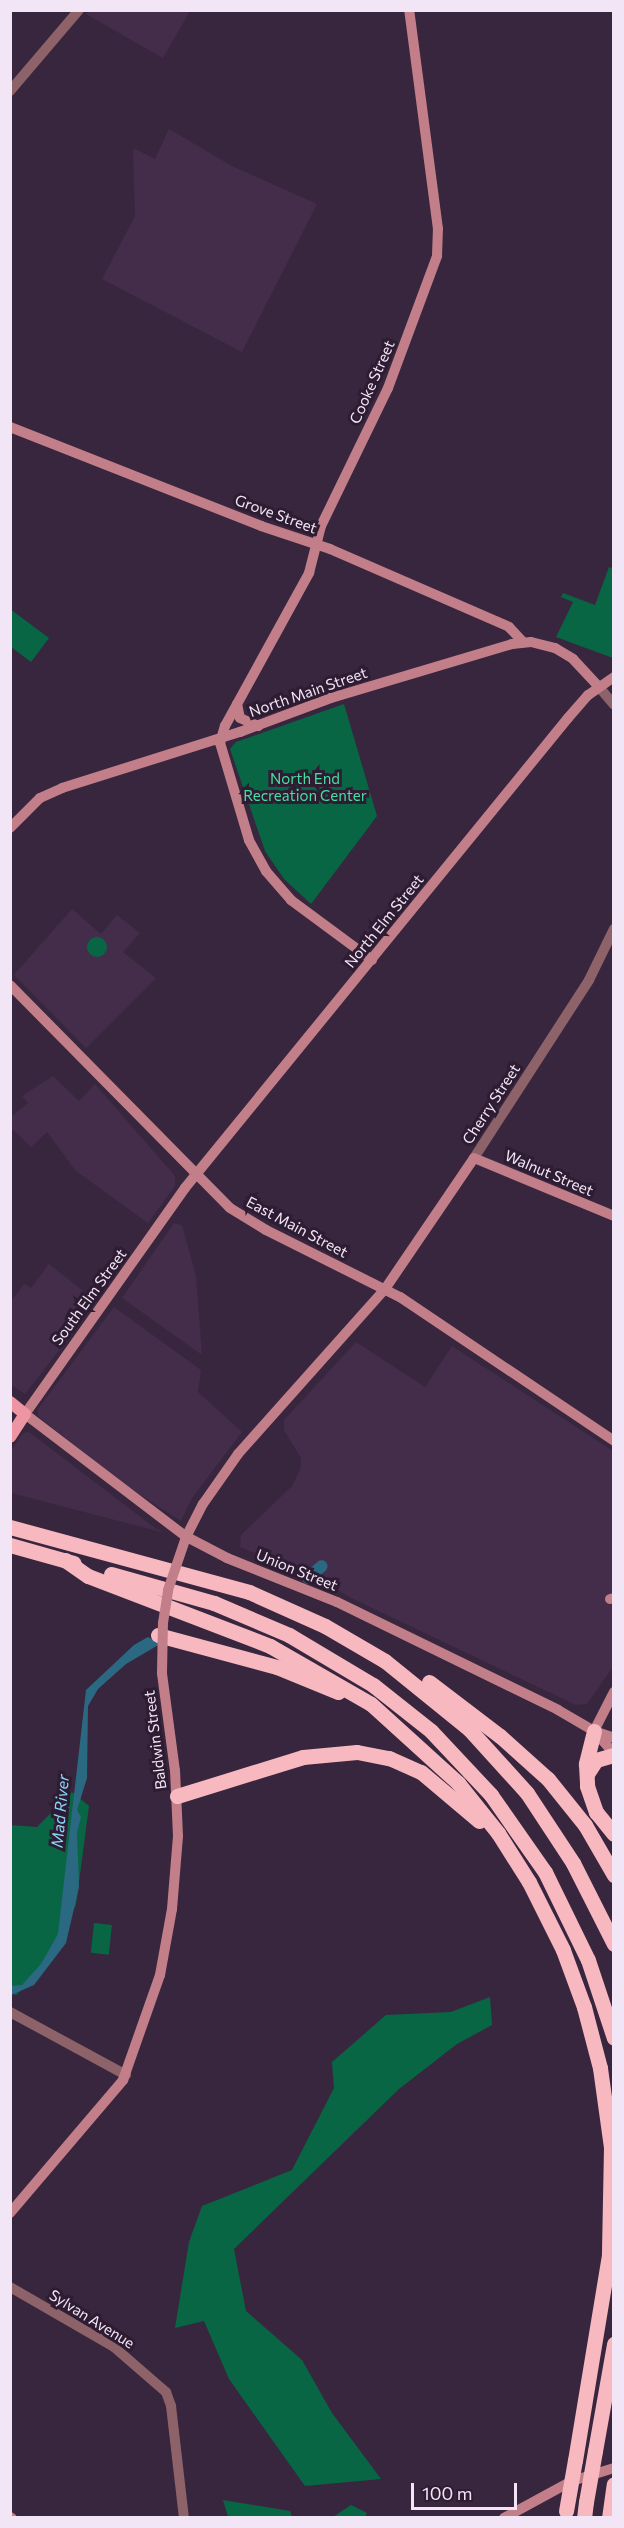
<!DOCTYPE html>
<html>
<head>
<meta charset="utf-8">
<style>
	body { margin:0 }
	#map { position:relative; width:624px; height:2528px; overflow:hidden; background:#38263e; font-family:Commissioner,sans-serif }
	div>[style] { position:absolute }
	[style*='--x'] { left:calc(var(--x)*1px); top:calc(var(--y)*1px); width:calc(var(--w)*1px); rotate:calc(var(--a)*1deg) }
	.built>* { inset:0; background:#432d4a }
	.green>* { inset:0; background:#086645; transform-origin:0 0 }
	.round { border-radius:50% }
	.water>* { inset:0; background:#2b6983 }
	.river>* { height:12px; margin:-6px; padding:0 6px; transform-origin:6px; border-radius:6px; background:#2b6983 }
	.tertiary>* { height:10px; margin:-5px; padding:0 5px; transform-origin:5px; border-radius:5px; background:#8e6269 }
	.secondary>* { height:10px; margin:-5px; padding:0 5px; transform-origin:5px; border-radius:5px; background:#c37f89 }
	.primary>* { height:12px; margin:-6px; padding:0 6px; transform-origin:6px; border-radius:6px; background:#ed95a2 }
	.motorway>* { height:15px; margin:-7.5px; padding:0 7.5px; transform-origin:7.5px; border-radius:7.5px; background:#f8b8c0 }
	.secondary-bridge>* { height:10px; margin:-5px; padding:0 5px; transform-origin:5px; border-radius:5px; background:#c37f89 }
	.motorway-bridge>* { height:15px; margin:-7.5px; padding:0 7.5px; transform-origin:7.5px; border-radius:7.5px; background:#f8b8c0 }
	span { translate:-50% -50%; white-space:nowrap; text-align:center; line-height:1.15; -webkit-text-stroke:6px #2e1c33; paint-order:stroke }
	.street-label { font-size:15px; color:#f2e6f6 }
	.park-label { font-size:15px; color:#47dea0 }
	.water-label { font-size:16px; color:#89d9fd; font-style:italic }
	.frame { position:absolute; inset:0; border:12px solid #f2e6f6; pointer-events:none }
	.scale { position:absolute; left:411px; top:2483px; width:106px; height:27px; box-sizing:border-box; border:3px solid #f2e6f6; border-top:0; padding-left:8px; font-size:18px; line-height:21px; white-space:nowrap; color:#f2e6f6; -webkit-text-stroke:4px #2e1c33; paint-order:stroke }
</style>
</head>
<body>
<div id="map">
	<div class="built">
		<i style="clip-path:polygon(89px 10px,190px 10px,190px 11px,163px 58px,86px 14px)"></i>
		<i style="clip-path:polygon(169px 129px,232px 166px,317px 204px,242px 352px,102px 279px,135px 216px,133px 148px,155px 159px)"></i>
		<i style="clip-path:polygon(72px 909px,101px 934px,117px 915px,140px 933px,123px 952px,156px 978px,86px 1048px,14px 975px)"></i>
		<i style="clip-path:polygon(53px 1076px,79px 1101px,95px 1084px,175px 1176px,175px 1186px,148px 1223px,76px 1171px,47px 1132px,31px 1147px,11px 1128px,11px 1117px,28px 1103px,22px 1096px)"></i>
		<i style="clip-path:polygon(174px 1223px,182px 1225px,196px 1276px,202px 1355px,122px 1298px)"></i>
		<i style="clip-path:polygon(49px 1264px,97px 1302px,25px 1394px,11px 1385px,11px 1301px,24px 1284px,31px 1288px)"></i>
		<i style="clip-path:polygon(114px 1307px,201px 1370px,198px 1392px,242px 1432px,192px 1498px,181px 1521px,122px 1483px,38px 1416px,38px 1409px)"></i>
		<i style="clip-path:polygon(356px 1342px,425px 1387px,452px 1346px,613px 1451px,613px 1667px,587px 1704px,576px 1705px,347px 1596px,328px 1583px,240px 1547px,241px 1535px,292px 1486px,300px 1470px,301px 1458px,284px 1430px,284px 1420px)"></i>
		<i style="clip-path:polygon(29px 1432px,155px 1528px,165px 1533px,11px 1493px,11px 1451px,23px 1433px)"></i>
	</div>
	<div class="green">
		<i style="clip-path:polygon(609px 567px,614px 569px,613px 658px,556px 637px,573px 602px,561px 597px,563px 593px,595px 605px)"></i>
		<i style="clip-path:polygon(10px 609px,49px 638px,31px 662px,11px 647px)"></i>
		<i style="clip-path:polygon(344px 704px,377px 816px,311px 904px,284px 879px,265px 851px,230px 749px,236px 742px)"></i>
		<i class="round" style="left:87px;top:937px;width:20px;height:20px"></i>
		<i style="clip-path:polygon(72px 1792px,89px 1806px,76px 1905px,40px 1973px,16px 1995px,10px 1993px,10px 1825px,37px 1827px)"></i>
		<i style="left:94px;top:1923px;width:18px;height:30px;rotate:6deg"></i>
		<i style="clip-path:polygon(490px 1997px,492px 2025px,457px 2044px,399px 2089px,234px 2249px,246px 2311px,302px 2360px,332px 2413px,381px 2479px,305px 2486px,229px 2379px,204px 2321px,175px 2328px,189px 2242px,202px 2206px,292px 2170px,334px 2088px,332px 2062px,386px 2015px,451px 2012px)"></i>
		<i style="clip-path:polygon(223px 2500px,290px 2511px,292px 2517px,228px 2517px)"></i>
		<i style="clip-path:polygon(351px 2505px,367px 2513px,365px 2517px,333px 2517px)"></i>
	</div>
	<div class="water">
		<i style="clip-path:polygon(148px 1637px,160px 1644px,126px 1664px,98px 1689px,88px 1706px,87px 1778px,77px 1810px,81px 1817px,77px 1833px,79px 1887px,66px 1943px,34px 1985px,11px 1995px,10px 1986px,22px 1985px,41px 1964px,58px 1934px,86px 1690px,134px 1645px)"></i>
	</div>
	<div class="river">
		<i style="--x:308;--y:1578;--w:18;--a:-41"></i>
	</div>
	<div class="tertiary">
		<i style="--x:10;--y:91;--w:106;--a:-49.6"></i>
		<i style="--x:599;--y:687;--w:23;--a:50"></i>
		<i style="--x:474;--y:1158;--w:212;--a:-57.1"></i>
		<i style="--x:589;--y:980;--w:57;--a:-63.9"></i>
		<i style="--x:10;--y:2012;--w:132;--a:28.5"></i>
		<i style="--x:10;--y:2287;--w:120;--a:30"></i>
		<i style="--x:114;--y:2347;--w:69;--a:40.9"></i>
		<i style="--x:166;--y:2392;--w:15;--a:70"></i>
		<i style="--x:171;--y:2406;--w:113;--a:83.4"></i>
	</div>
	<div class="secondary">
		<i style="--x:10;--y:427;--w:270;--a:21.5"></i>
		<i style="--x:261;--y:526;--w:73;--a:18.4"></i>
		<i style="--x:330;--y:549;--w:195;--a:23.5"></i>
		<i style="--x:509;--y:627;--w:21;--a:47"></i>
		<i style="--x:614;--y:677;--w:32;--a:145"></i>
		<i style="--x:588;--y:695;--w:30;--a:131"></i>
		<i style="--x:568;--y:718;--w:606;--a:129.18"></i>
		<i style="--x:185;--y:1188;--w:277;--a:125.3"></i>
		<i style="--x:25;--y:1414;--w:201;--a:37.3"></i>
		<i style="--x:185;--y:1536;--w:47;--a:27.6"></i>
		<i style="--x:227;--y:1558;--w:118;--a:21.8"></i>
		<i style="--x:337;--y:1602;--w:246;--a:26"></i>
		<i style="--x:558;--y:1710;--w:42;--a:30.3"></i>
		<i style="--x:594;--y:1731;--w:30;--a:48"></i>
		<i style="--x:237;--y:704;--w:14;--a:78"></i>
		<i style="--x:240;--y:718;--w:20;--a:24"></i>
		<i style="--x:10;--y:828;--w:42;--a:-45"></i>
		<i style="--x:40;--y:798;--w:24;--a:-24"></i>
		<i style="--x:62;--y:788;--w:187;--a:-17.5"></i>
		<i style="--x:240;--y:732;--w:97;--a:-20.5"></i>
		<i style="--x:331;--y:698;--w:189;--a:-16.6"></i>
		<i style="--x:512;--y:644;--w:19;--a:-6"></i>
		<i style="--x:531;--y:642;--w:25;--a:14"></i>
		<i style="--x:555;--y:648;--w:21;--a:31"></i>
		<i style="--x:573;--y:659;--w:38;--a:47"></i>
		<i style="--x:372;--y:960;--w:101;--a:-143.5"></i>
		<i style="--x:291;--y:900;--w:38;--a:-131"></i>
		<i style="--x:266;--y:871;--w:35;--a:-119"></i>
		<i style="--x:249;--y:840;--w:101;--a:-106.6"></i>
		<i style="--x:220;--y:743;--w:18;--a:-74"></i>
		<i style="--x:225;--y:726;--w:175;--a:-61.2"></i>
		<i style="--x:309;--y:573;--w:49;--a:-75.7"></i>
		<i style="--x:321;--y:526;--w:153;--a:-64.1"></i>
		<i style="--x:388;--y:388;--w:141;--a:-69.6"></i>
		<i style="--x:437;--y:256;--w:27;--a:-88"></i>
		<i style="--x:438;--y:229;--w:221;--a:-97.5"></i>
		<i style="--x:10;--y:985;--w:313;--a:45.4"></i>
		<i style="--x:230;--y:1208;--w:42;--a:31.4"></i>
		<i style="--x:266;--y:1230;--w:150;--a:26.6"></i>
		<i style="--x:400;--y:1297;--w:258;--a:33.9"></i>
		<i style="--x:203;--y:1504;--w:61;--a:-55"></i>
		<i style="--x:238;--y:1454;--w:221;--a:-48.3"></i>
		<i style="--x:385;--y:1289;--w:158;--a:-55.8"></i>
		<i style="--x:474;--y:1158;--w:152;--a:22.5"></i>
		<i style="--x:610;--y:1599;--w:4;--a:-14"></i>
		<i style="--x:594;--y:1731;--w:44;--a:-62.9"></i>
		<i style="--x:594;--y:1731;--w:21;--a:19"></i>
		<i style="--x:10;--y:2213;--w:175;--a:-49.6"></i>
		<i style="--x:123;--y:2080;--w:111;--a:-70.6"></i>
		<i style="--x:160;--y:1975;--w:67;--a:-79.7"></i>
		<i style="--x:172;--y:1909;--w:73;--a:-85.3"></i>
		<i style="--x:178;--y:1836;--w:65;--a:-92.6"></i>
		<i style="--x:175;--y:1771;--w:99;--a:-97.6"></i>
		<i style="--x:10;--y:2517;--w:2;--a:27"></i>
		<i style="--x:504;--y:2518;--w:77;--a:-28.6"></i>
		<i style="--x:572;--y:2481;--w:44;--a:-17.2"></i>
	</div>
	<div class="primary">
		<i style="--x:10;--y:1402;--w:19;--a:39"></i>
		<i style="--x:25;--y:1414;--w:27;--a:123"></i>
	</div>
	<div class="motorway">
		<i style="--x:10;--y:1527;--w:248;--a:15.2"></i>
		<i style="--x:249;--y:1592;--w:83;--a:24.1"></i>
		<i style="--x:325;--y:1626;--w:69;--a:30.3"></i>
		<i style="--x:385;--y:1661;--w:108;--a:39"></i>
		<i style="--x:469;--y:1729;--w:86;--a:47.8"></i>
		<i style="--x:527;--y:1793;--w:84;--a:56.7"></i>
		<i style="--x:573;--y:1863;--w:91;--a:63.2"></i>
		<i style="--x:10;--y:1545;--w:66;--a:15.7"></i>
		<i style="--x:65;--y:1560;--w:28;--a:35"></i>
		<i style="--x:88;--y:1576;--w:195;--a:21"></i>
		<i style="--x:270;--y:1646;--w:116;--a:29.9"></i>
		<i style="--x:371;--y:1704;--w:118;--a:42.2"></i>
		<i style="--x:458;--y:1783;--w:64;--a:51.3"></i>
		<i style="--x:498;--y:1833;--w:58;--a:57.7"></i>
		<i style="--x:529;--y:1882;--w:76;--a:63.4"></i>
		<i style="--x:563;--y:1950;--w:61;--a:69.8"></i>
		<i style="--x:584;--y:2007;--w:63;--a:75.3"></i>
		<i style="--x:600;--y:2068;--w:80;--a:82.1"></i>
		<i style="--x:611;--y:2147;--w:108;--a:91.1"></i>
		<i style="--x:609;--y:2255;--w:208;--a:99.4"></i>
		<i style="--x:111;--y:1574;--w:107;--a:15.7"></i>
		<i style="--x:214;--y:1603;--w:82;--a:23.1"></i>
		<i style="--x:289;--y:1635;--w:98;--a:30.8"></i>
		<i style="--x:373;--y:1685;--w:74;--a:38.4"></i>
		<i style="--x:431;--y:1731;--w:88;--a:46.8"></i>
		<i style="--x:491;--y:1795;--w:94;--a:55"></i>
		<i style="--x:545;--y:1872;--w:98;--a:64"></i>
		<i style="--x:588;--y:1960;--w:82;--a:71.6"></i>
		<i style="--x:158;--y:1635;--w:123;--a:15.1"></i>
		<i style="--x:277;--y:1667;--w:66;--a:22.3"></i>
		<i style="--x:429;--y:1682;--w:89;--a:37.3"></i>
		<i style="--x:500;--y:1736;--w:64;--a:41.9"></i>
		<i style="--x:548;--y:1779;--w:59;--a:51.2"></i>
		<i style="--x:585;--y:1825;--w:58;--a:59.9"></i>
		<i style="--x:594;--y:1731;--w:34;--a:104"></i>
		<i style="--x:586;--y:1764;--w:22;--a:87"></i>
		<i style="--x:587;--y:1786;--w:28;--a:71"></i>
		<i style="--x:596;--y:1812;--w:28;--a:51"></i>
		<i style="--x:587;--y:1774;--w:17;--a:-57"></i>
		<i style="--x:596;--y:1760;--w:19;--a:-16"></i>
		<i style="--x:177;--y:1796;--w:132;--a:-17.2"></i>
		<i style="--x:303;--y:1757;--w:54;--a:-5.3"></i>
		<i style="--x:357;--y:1752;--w:33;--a:11"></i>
		<i style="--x:389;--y:1758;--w:35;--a:24"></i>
		<i style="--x:421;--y:1772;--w:76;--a:40.2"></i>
		<i style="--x:595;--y:2451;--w:109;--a:-79.9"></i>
		<i style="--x:584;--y:2518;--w:16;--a:-83"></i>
		<i style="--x:609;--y:2518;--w:34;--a:-82"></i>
	</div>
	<div class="secondary-bridge">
		<i style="--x:162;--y:1673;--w:50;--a:-88.9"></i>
		<i style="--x:163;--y:1623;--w:33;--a:-81"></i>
		<i style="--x:168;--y:1590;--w:56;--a:-71.2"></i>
		<i style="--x:186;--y:1537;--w:37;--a:-63"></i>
	</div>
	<div class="motorway-bridge">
		<i style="--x:586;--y:2502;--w:52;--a:-80"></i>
		<i style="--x:566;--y:2511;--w:52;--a:-80"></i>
	</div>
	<div class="street-label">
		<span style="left:372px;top:382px;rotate:-66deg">Cooke Street</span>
		<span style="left:276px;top:514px;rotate:20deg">Grove Street</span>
		<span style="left:308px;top:692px;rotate:-19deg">North Main Street</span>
		<span style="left:384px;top:921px;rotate:-51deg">North Elm Street</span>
		<span style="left:491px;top:1104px;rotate:-57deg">Cherry Street</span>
		<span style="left:549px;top:1173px;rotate:23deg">Walnut Street</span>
		<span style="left:297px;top:1227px;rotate:28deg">East Main Street</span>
		<span style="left:89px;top:1297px;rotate:-54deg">South Elm Street</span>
		<span style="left:297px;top:1570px;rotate:22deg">Union Street</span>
		<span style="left:155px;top:1740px;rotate:-97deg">Baldwin Street</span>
		<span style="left:92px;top:2319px;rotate:32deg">Sylvan Avenue</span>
	</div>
	<div class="park-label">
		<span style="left:305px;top:787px">North End<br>Recreation Center</span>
	</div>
	<div class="water-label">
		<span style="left:60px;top:1811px;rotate:-85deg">Mad River</span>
	</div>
	<div class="frame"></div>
	<div class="scale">100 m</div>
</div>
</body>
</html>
